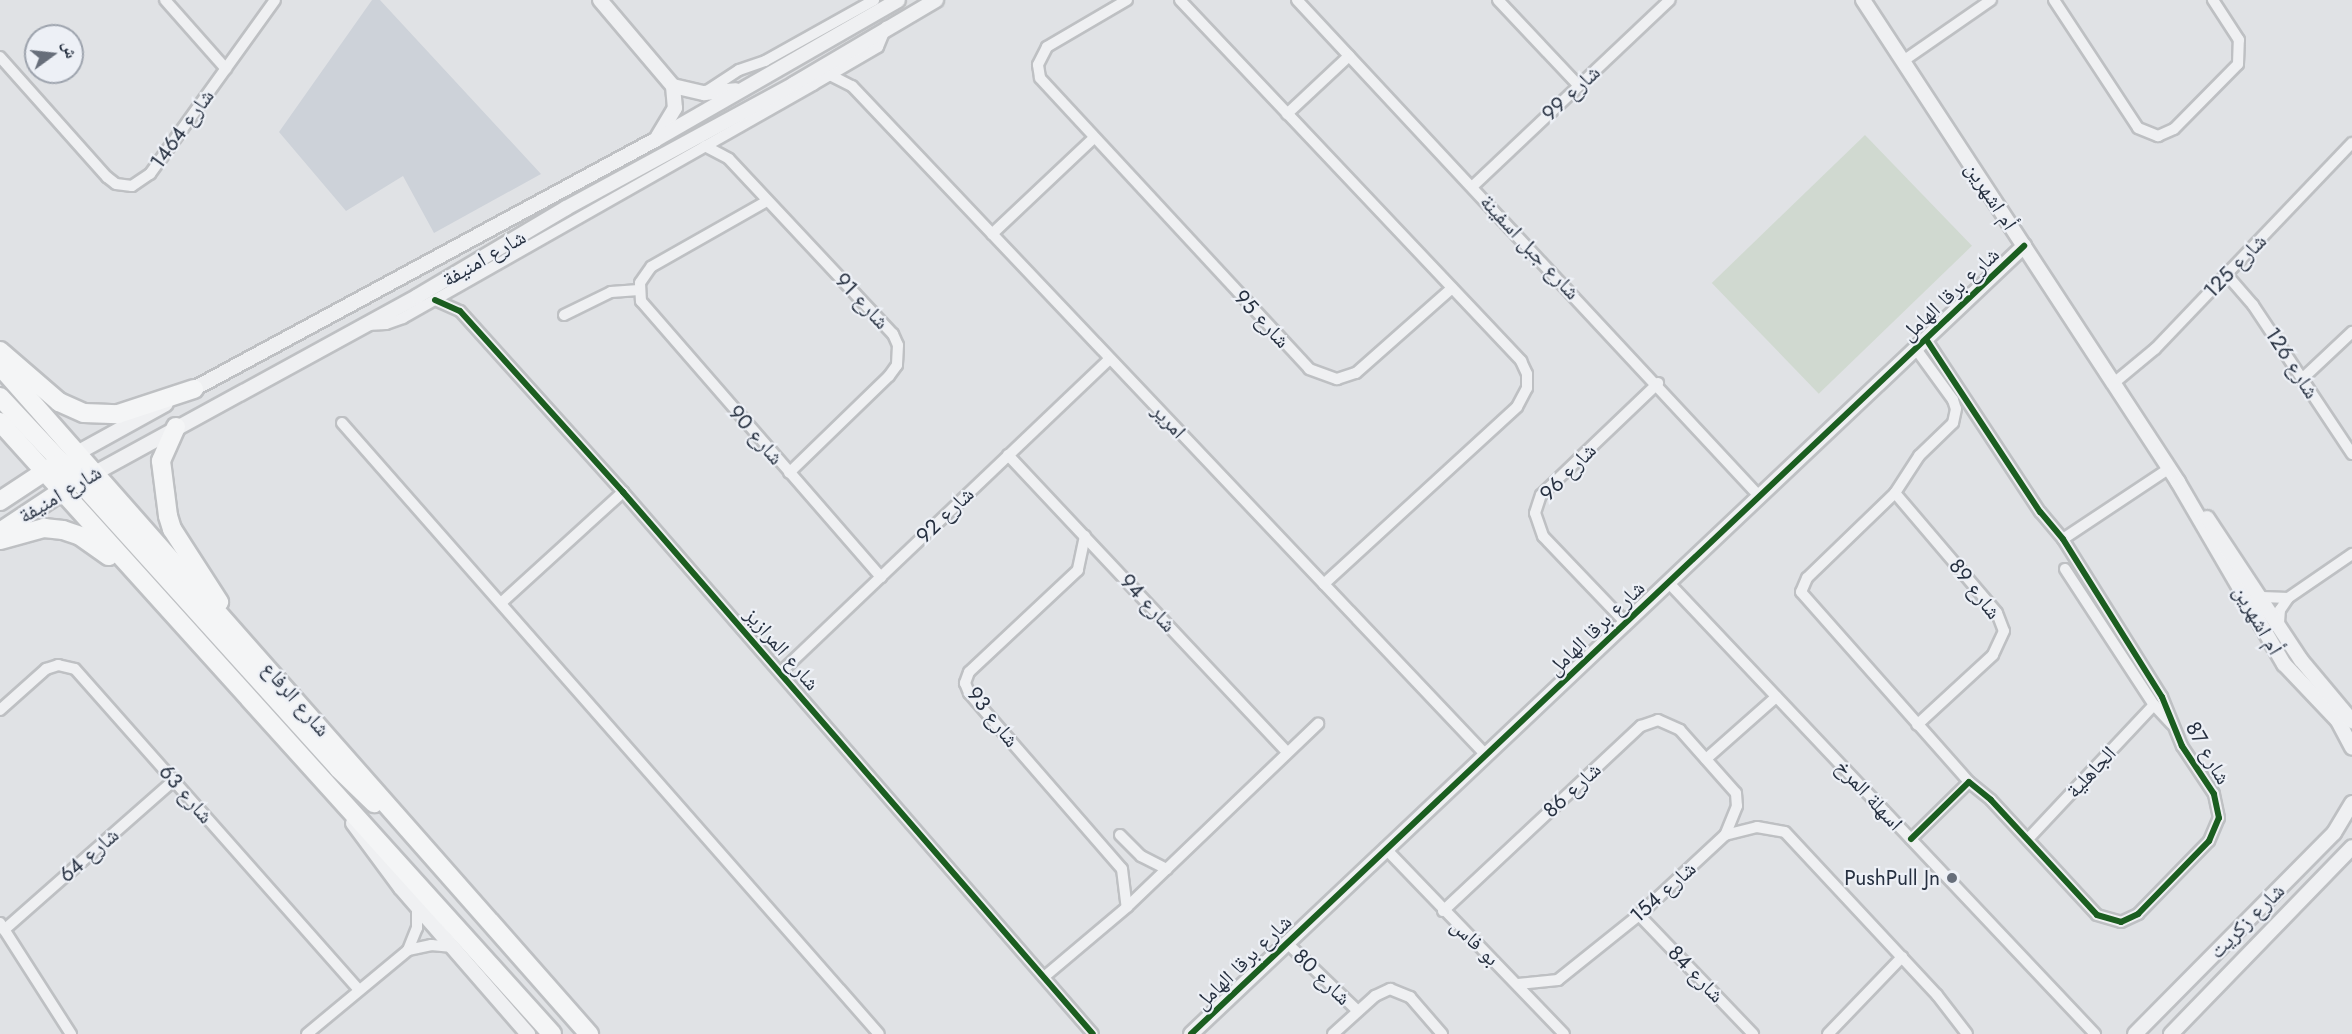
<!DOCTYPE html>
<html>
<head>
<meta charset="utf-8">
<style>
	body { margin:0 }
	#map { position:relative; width:2352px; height:1034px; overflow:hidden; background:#e0e2e5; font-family:Jost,"Noto Naskh Arabic",sans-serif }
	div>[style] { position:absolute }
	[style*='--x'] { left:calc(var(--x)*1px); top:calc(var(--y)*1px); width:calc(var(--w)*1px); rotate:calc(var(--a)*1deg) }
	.built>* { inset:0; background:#cdd2d9 }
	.green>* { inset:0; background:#d0d9d0; transform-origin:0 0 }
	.roads { filter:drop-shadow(2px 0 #bec0c3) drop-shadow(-2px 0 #bec0c3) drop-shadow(0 2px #bec0c3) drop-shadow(0 -2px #bec0c3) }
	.minor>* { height:10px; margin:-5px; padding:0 5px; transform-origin:5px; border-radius:5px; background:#eff0f2 }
	.tertiary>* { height:14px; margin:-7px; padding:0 7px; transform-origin:7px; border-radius:7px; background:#eff0f2 }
	.primary>* { height:18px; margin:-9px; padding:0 9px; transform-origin:9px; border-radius:9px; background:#f4f5f6 }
	.cycleway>* { height:6px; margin:-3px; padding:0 3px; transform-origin:3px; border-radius:3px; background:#1b5e20 }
	.dots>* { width:16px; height:16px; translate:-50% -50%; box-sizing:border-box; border:3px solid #edf0f6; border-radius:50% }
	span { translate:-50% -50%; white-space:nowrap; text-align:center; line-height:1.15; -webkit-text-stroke:4.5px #edf0f6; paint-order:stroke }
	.street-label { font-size:21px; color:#263040 }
	.poi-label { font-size:21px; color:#263040 }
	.right { translate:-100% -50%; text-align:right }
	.north { position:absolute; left:24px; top:24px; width:60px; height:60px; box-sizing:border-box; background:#edf0f6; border:2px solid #9da3ad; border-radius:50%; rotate:75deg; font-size:16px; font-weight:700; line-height:24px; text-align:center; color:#263040 }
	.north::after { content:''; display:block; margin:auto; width:21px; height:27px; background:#676e7a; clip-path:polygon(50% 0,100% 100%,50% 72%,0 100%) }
</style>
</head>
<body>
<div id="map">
	<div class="built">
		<i style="clip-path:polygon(372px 0,380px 0,541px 174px,434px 233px,403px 176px,346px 211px,279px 132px)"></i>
	</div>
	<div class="green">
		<i style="left:1865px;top:135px;width:154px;height:213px;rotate:46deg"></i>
	</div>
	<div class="roads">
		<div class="minor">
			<i style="--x:165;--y:0;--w:92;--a:48.5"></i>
			<i style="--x:1127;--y:0;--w:93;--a:149.6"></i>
			<i style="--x:1047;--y:47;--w:20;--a:117"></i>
			<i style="--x:1038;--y:65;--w:13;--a:81"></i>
			<i style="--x:1040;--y:78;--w:396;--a:47.2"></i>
			<i style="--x:1309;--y:369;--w:30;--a:20"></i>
			<i style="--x:1337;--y:379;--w:20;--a:-18"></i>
			<i style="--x:1356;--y:373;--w:128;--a:-41.5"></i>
			<i style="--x:1180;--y:0;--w:497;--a:46.6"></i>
			<i style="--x:1521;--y:361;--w:14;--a:65"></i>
			<i style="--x:1527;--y:374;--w:14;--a:90"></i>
			<i style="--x:1527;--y:388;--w:21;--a:118"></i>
			<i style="--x:1517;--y:407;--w:262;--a:137.5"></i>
			<i style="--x:1297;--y:0;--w:679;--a:47.03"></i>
			<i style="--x:1498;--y:0;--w:118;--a:46.7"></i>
			<i style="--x:2054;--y:0;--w:153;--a:56.7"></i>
			<i style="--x:2138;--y:128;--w:22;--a:22"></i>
			<i style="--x:2158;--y:136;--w:17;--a:-24"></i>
			<i style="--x:2174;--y:129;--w:91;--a:-45.4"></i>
			<i style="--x:2238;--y:64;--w:24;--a:-88"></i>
			<i style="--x:2239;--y:40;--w:48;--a:-123"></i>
			<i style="--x:0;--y:57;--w:161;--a:48.3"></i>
			<i style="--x:107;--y:177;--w:11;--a:38"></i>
			<i style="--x:116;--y:184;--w:16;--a:7"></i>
			<i style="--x:132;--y:186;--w:22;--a:-34"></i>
			<i style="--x:150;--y:174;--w:214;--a:-54.3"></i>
			<i style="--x:1903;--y:61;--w:107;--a:-34.7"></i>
			<i style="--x:830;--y:75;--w:25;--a:27"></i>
			<i style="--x:852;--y:86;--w:923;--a:46.54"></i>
			<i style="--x:704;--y:93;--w:42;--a:-33.3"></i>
			<i style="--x:739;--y:70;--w:28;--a:-19"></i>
			<i style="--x:765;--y:61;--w:125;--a:-29.2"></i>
			<i style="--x:1287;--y:114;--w:85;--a:-43.1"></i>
			<i style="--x:705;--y:146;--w:27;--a:28"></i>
			<i style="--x:729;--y:159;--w:240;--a:46.9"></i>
			<i style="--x:893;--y:334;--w:12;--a:66"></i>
			<i style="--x:898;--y:345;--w:20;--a:93"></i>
			<i style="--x:897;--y:365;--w:14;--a:126"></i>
			<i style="--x:889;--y:376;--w:139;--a:135.9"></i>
			<i style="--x:1472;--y:187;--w:272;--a:-43.4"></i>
			<i style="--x:767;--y:201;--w:133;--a:150.4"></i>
			<i style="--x:651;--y:267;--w:19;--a:125"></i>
			<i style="--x:640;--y:283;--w:18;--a:87"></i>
			<i style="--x:641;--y:301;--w:366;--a:49"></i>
			<i style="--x:992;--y:234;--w:140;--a:-43.3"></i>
			<i style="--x:2227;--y:275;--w:40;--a:49"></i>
			<i style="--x:2253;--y:305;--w:179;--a:56.4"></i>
			<i style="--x:435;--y:300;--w:27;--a:24"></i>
			<i style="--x:460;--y:311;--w:244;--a:48"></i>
			<i style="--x:623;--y:492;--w:717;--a:49.07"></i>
			<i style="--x:564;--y:315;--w:52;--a:-26.1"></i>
			<i style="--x:611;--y:292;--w:28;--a:-4"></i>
			<i style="--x:367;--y:325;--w:19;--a:-3"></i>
			<i style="--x:386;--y:324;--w:18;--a:-19"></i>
			<i style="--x:403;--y:318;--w:472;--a:-29.6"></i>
			<i style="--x:813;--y:85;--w:75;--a:-30.3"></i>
			<i style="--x:878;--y:47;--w:22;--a:-68"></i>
			<i style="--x:1916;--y:349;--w:63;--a:54"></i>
			<i style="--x:1953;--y:400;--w:9;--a:72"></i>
			<i style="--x:1956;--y:409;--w:14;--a:102"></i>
			<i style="--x:1953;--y:423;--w:47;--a:135.9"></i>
			<i style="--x:1919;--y:456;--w:44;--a:123"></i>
			<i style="--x:1895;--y:493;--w:122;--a:136"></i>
			<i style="--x:1807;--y:578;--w:15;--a:113"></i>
			<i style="--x:1801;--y:592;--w:254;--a:48.5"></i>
			<i style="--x:2302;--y:379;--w:69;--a:-43.2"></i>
			<i style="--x:2114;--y:383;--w:53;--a:-39.7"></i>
			<i style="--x:2155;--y:349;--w:285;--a:-46.3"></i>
			<i style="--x:342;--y:423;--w:813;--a:48.69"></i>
			<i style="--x:1008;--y:455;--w:407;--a:46.8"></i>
			<i style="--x:1895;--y:493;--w:157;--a:49.6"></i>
			<i style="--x:1997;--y:613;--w:19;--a:69"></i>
			<i style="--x:2004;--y:631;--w:26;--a:115"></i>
			<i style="--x:1993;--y:655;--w:103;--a:137.4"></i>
			<i style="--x:1085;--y:536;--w:35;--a:102"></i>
			<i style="--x:1078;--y:570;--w:149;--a:136.9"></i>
			<i style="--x:969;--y:672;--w:12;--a:110"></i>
			<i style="--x:965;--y:683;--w:11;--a:68"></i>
			<i style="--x:969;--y:693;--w:233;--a:49"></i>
			<i style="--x:1122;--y:869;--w:38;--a:83"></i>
			<i style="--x:2063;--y:539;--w:128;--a:-33.6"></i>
			<i style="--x:2065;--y:569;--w:163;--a:56.8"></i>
			<i style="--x:2154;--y:705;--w:26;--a:47"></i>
			<i style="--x:1668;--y:582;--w:622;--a:46.63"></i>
			<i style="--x:2262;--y:597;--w:26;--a:2"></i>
			<i style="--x:501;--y:603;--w:165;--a:-42.3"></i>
			<i style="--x:1626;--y:623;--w:120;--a:-133.7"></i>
			<i style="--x:1543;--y:536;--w:24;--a:-109"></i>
			<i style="--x:1535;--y:513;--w:19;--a:-72"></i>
			<i style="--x:1541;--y:495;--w:162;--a:-43.7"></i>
			<i style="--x:2279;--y:623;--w:13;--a:-86"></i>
			<i style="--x:2280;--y:610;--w:14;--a:-56"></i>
			<i style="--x:2288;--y:598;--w:78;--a:-34.5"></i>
			<i style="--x:781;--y:672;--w:454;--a:-43.6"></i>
			<i style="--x:0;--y:710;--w:62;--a:-41.7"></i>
			<i style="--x:46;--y:669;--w:13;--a:-18"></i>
			<i style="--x:58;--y:665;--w:17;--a:13"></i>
			<i style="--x:75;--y:669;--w:427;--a:48.5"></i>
			<i style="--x:1706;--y:759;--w:94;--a:-41.5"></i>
			<i style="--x:1120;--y:835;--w:30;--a:45"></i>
			<i style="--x:1141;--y:856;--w:29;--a:27"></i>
			<i style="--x:1725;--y:835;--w:33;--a:-14"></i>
			<i style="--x:1757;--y:827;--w:28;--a:10"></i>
			<i style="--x:1785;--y:832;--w:223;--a:47"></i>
			<i style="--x:1937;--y:995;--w:49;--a:52.4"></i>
			<i style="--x:1911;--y:839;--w:81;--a:-44.5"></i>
			<i style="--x:1969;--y:782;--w:28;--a:39"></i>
			<i style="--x:1991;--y:800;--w:156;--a:47.3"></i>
			<i style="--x:2097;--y:915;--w:25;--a:16"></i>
			<i style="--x:2121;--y:922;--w:19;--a:-25"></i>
			<i style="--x:2138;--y:914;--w:102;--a:-45.8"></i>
			<i style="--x:2209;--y:841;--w:25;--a:-67"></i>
			<i style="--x:2219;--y:818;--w:25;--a:-102"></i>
			<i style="--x:2214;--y:794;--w:58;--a:-123.7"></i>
			<i style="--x:2182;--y:746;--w:53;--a:-112.2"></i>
			<i style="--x:2162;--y:697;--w:186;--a:-122.1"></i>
			<i style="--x:2063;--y:539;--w:35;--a:-130"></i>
			<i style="--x:2040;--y:512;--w:207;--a:-123.4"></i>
			<i style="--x:2028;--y:839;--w:184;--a:-46.8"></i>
			<i style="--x:1385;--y:848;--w:258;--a:46.1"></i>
			<i style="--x:1443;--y:911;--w:271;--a:-43.1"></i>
			<i style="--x:1641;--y:726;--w:18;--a:-19"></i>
			<i style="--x:1658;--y:720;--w:24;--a:24"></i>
			<i style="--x:1680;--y:730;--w:84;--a:48.4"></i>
			<i style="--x:1736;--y:793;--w:13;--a:86"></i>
			<i style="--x:1737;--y:806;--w:31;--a:112"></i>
			<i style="--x:1725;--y:835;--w:117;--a:137.1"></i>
			<i style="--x:1639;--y:915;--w:104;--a:141.3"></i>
			<i style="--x:1558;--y:980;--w:40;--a:174.3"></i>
			<i style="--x:1639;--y:915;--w:165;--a:46.2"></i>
			<i style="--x:0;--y:923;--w:132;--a:57.4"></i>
			<i style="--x:4;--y:930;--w:227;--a:-41.4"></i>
			<i style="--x:1287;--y:943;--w:98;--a:43.8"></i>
			<i style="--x:408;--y:950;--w:24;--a:-68"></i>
			<i style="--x:417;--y:928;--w:22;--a:-90"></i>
			<i style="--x:1044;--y:977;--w:109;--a:-40.1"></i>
			<i style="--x:1127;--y:907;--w:265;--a:-43.8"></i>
			<i style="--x:307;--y:1034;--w:131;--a:-39.7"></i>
			<i style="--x:408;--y:950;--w:24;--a:-12"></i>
			<i style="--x:431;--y:945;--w:22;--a:5"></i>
			<i style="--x:1333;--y:1034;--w:57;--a:-42.1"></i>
			<i style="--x:1375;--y:996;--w:17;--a:-25"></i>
			<i style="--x:1390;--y:989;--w:22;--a:22"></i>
			<i style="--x:1410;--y:997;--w:49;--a:49.1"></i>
			<i style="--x:1828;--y:1034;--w:107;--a:-46.1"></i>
		</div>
		<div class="tertiary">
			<i style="--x:600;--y:0;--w:113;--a:49.7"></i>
			<i style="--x:673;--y:86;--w:22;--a:85"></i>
			<i style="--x:675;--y:108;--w:33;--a:121"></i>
			<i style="--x:1863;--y:0;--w:576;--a:56.83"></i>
			<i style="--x:2178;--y:482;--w:211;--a:59.8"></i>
			<i style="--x:2284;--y:664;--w:79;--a:46.5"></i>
			<i style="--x:2338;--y:721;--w:30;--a:62"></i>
			<i style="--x:673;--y:86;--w:32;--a:13"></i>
			<i style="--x:704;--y:93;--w:32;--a:-5"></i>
			<i style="--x:186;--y:393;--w:533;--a:-28.34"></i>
			<i style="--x:655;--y:140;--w:280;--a:-29.9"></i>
			<i style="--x:79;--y:452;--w:99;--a:-28.9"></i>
			<i style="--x:97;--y:472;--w:366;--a:-28.7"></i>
			<i style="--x:418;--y:296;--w:172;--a:-30.7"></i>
			<i style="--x:566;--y:208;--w:260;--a:-28.5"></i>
			<i style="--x:794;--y:84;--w:165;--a:-30.6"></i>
			<i style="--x:2207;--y:518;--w:170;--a:56.5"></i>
			<i style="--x:2301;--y:660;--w:80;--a:50.1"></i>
			<i style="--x:353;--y:823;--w:81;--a:53.6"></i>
			<i style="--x:401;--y:888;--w:194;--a:49"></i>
			<i style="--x:1191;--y:1034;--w:1147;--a:-43.41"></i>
			<i style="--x:2135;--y:1034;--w:283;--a:-45.3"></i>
			<i style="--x:2334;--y:833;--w:35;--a:-59"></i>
			<i style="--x:2171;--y:1034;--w:260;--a:-45.9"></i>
		</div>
		<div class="primary">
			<i style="--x:0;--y:351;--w:78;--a:40.8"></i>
			<i style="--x:59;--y:402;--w:27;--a:24"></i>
			<i style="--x:84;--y:413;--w:34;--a:2"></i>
			<i style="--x:118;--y:414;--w:80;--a:-18.2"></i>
			<i style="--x:0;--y:366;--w:891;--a:48.6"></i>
			<i style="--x:0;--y:397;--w:89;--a:46.8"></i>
			<i style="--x:61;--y:462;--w:17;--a:24"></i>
			<i style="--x:0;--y:422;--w:824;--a:47.95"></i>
			<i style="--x:176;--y:427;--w:37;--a:114"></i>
			<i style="--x:161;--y:461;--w:55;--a:82.7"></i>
			<i style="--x:168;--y:516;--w:14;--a:73"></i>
			<i style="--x:172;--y:529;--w:87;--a:57.2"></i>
			<i style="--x:44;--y:472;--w:15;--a:-4"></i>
			<i style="--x:59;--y:471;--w:22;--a:27"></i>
			<i style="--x:79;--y:481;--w:388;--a:47.9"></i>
			<i style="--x:339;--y:769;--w:49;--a:44.2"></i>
			<i style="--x:0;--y:501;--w:64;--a:-33.4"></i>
			<i style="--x:0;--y:532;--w:85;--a:-33.5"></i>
			<i style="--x:0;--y:540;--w:46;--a:-15.3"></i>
			<i style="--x:44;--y:528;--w:19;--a:6"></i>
			<i style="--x:63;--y:530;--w:18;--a:19"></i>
			<i style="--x:80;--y:536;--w:35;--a:35"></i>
		</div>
	</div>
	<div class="cycleway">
		<i style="--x:435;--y:300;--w:27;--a:24"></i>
		<i style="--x:460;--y:311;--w:244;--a:48"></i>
		<i style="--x:623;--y:492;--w:717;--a:49.07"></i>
		<i style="--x:1911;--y:839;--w:81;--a:-44.5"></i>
		<i style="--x:1969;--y:782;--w:28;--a:39"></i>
		<i style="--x:1991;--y:800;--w:156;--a:47.3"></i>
		<i style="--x:2097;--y:915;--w:25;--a:16"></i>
		<i style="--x:2121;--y:922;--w:19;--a:-25"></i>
		<i style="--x:2138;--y:914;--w:102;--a:-45.8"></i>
		<i style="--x:2209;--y:841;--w:25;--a:-67"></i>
		<i style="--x:2219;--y:818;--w:25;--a:-102"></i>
		<i style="--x:2214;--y:794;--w:58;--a:-123.7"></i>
		<i style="--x:2182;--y:746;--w:53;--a:-112.2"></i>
		<i style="--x:2162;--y:697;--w:186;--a:-122.1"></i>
		<i style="--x:2063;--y:539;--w:35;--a:-130"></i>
		<i style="--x:2040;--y:512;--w:207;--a:-123.4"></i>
		<i style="--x:1191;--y:1034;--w:1147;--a:-43.41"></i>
	</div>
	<div class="dots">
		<i style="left:1952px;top:878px;background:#676e7a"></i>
	</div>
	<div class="street-label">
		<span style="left:1571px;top:93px;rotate:-43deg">شارع 99</span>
		<span style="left:182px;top:129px;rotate:-54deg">شارع 1464</span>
		<span style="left:1991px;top:196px;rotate:57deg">أم اشهرين</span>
		<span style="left:1530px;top:247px;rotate:47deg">شارع جبل اسفينة</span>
		<span style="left:484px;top:258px;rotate:-30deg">شارع امنيفة</span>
		<span style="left:2235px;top:266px;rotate:-46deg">شارع 125</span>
		<span style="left:1950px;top:294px;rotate:-43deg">شارع برقا الهامل</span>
		<span style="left:862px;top:301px;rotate:47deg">شارع 91</span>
		<span style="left:1262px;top:319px;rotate:47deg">شارع 95</span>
		<span style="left:2292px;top:363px;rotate:57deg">شارع 126</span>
		<span style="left:1169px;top:421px;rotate:47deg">امرير</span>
		<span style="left:756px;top:435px;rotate:49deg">شارع 90</span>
		<span style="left:1568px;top:472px;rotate:-46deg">شارع 96</span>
		<span style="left:60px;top:494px;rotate:-31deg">شارع امنيفة</span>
		<span style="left:945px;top:515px;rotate:-44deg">شارع 92</span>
		<span style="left:1975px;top:589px;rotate:52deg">شارع 89</span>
		<span style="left:1148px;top:603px;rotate:47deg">شارع 94</span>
		<span style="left:2258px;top:620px;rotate:60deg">أم اشهرين</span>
		<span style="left:1596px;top:628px;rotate:-44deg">شارع برقا الهامل</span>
		<span style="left:782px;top:649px;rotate:49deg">شارع المرازيز</span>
		<span style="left:296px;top:699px;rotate:49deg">شارع الرفاع</span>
		<span style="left:993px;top:717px;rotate:52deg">شارع 93</span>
		<span style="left:2208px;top:753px;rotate:60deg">شارع 87</span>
		<span style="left:2091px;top:772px;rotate:-47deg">الجاهلية</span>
		<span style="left:1572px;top:790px;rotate:-43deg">شارع 86</span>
		<span style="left:186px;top:794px;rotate:49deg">شارع 63</span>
		<span style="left:1869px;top:795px;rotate:47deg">اسهلة المرخ</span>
		<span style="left:89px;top:855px;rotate:-41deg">شارع 64</span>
		<span style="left:1663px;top:892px;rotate:-42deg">شارع 154</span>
		<span style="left:2247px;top:921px;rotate:-45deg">شارع زكريت</span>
		<span style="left:1475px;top:942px;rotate:44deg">بو فاس</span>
		<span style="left:1243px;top:962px;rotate:-44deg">شارع برقا الهامل</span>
		<span style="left:1696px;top:974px;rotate:46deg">شارع 84</span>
		<span style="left:1322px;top:977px;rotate:44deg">شارع 80</span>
	</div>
	<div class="poi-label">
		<span class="right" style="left:1940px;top:878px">PushPull Jn</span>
	</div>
	<div class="north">ش</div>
</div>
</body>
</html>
